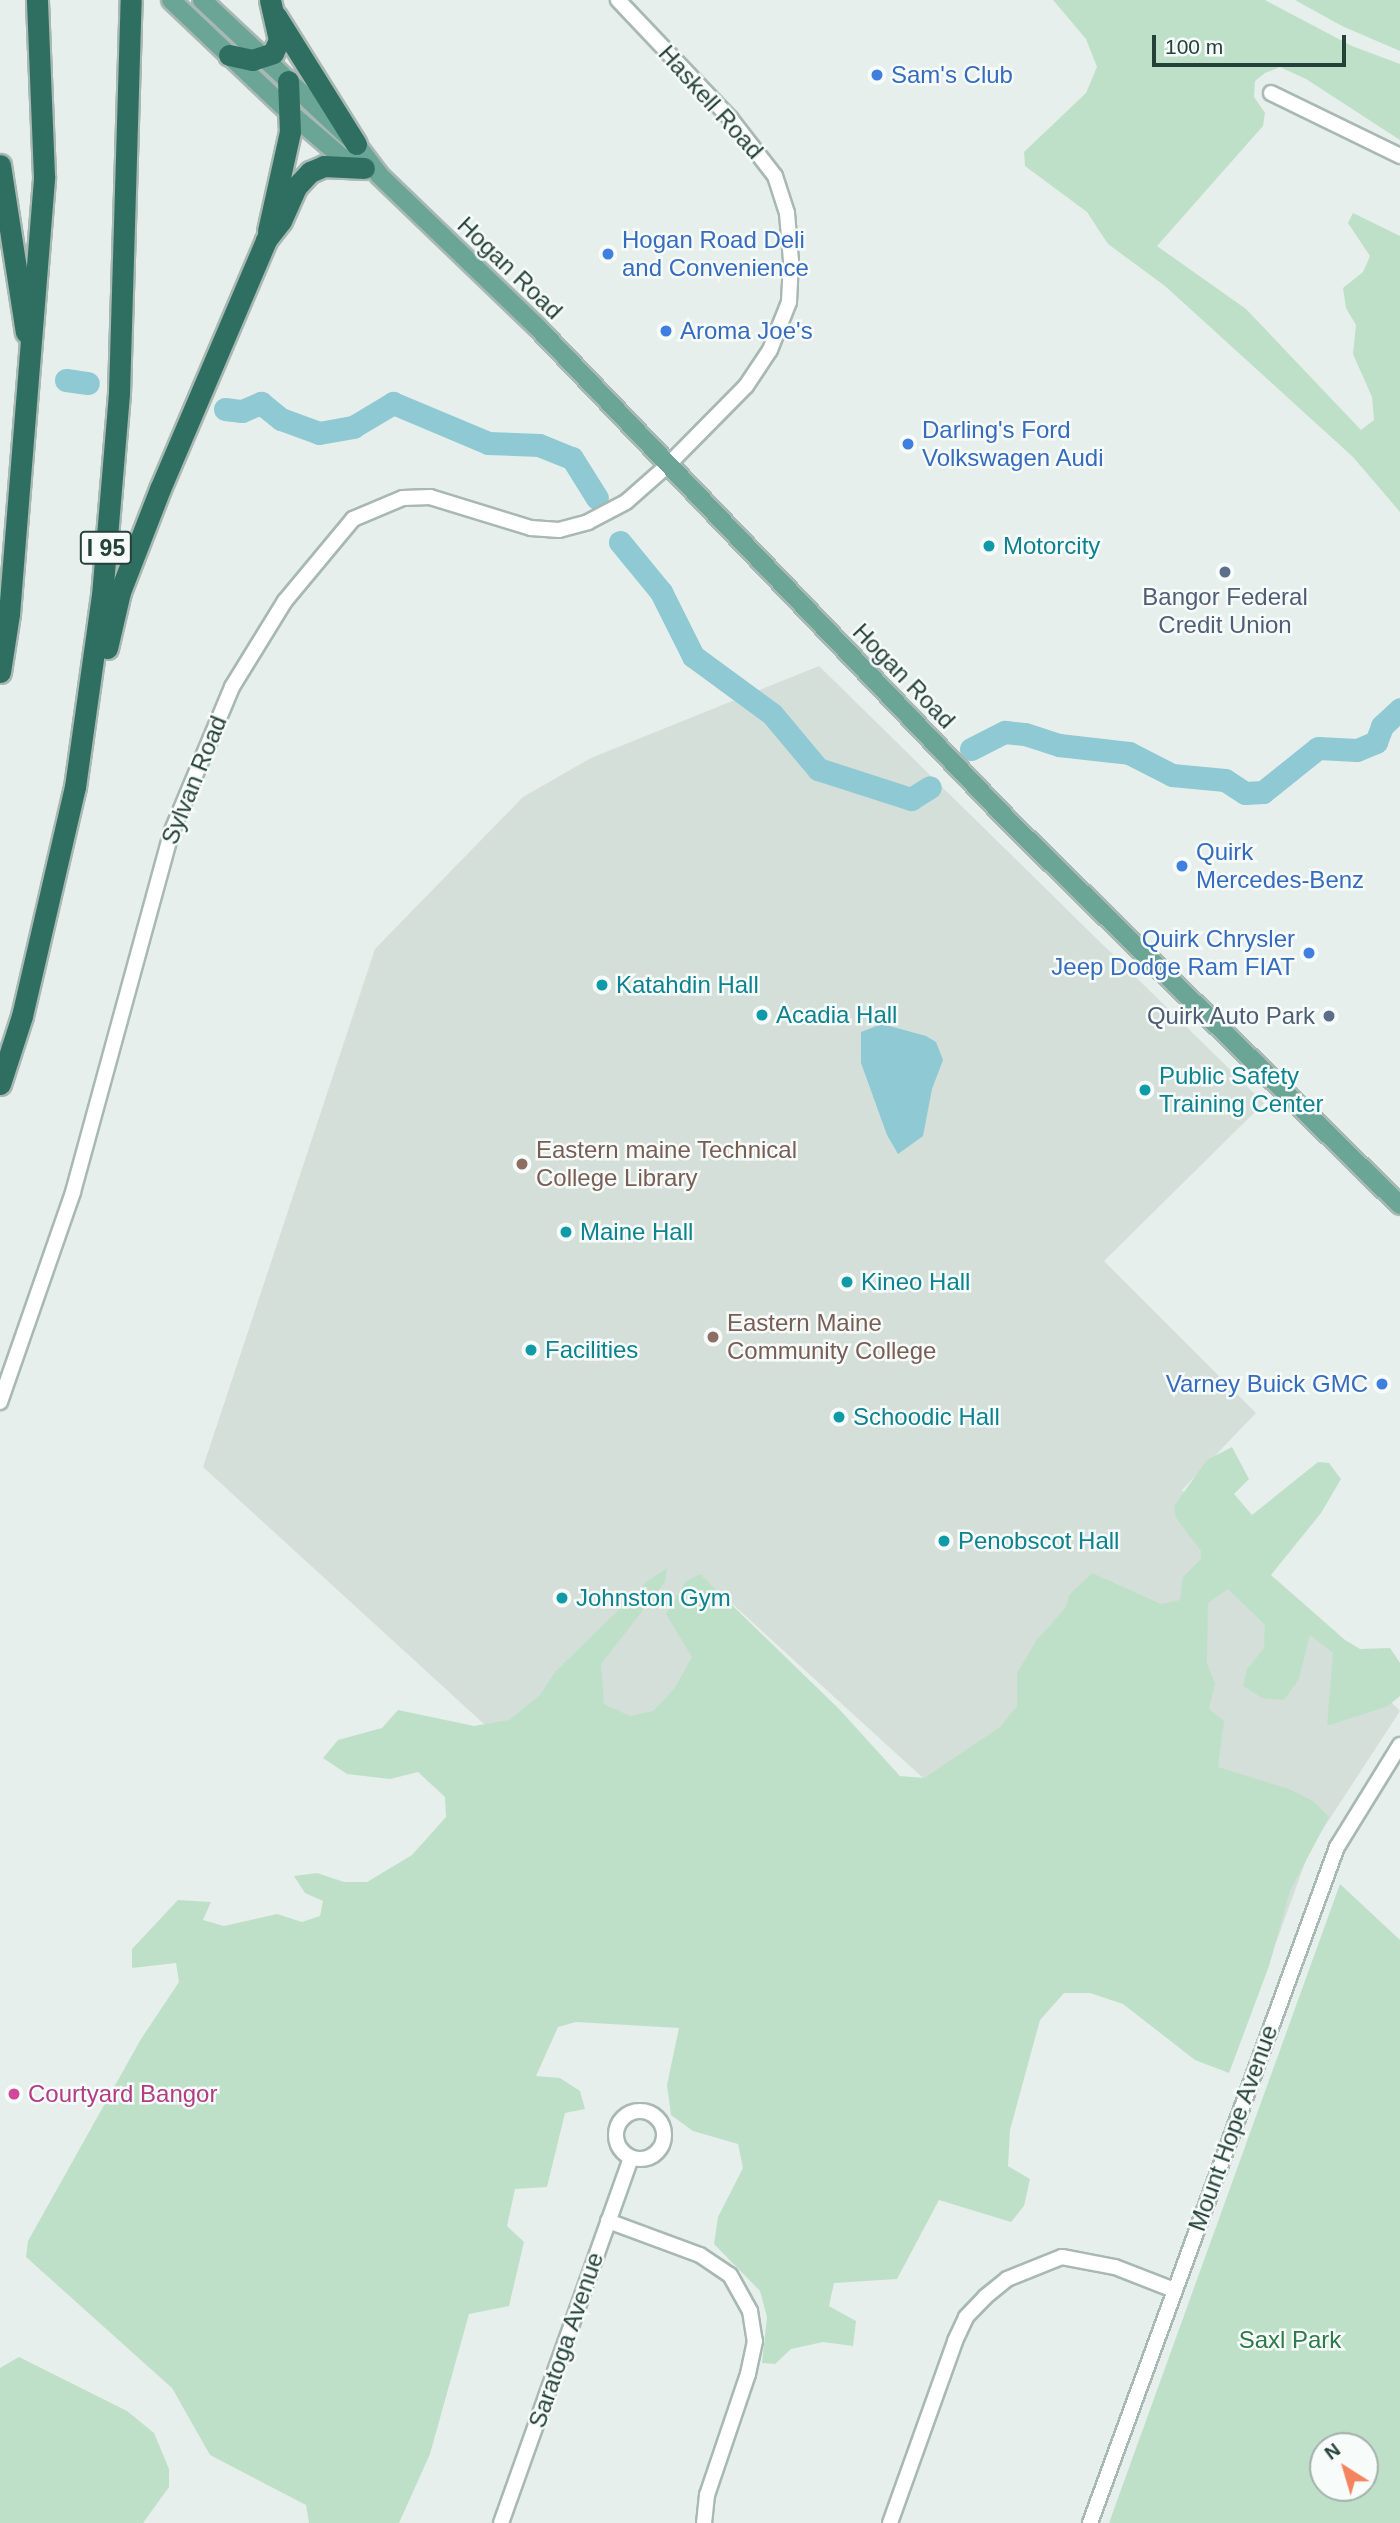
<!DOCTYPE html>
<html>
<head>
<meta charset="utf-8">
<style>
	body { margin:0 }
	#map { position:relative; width:1400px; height:2523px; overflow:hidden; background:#e6efeb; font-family:Helvetica,sans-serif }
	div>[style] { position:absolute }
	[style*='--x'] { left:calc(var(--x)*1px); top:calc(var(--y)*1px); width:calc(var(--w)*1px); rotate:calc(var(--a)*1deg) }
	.built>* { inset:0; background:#d4dfda }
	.green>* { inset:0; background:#bfe0c8 }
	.water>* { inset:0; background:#8ec9d4 }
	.river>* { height:23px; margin:-11.5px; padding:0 11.5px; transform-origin:11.5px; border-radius:11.5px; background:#8ec9d4 }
	.roads { filter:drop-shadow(2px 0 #a8b8b2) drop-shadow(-2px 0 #a8b8b2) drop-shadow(0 2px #a8b8b2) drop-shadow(0 -2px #a8b8b2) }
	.minor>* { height:14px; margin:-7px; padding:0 7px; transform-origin:7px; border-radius:7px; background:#fff }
	.minor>.ring { margin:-7px; padding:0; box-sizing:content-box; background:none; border:14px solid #fff; border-radius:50% }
	.major>* { height:18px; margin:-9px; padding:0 9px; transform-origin:9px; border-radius:9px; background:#6aa596 }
	.highway>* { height:21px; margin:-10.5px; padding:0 10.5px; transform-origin:10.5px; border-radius:10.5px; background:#2f6f62 }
	.dots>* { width:19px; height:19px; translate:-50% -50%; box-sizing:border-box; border:4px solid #f7fbf9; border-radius:50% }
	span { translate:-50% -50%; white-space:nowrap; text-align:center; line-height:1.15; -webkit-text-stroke:5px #f7fbf9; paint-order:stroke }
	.shield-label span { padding:2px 5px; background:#f7fbf9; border:2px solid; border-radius:5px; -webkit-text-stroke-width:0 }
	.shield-label { font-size:23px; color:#24423a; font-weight:700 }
	.shop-label { font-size:24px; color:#366cbe }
	.left { translate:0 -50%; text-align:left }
	.right { translate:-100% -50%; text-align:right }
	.street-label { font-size:24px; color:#24423a }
	.culture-label { font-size:24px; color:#0d838f }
	.service-label { font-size:24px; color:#4e5e75 }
	.education-label { font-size:24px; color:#785e54 }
	.hotel-label { font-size:24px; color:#b23c85 }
	.park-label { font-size:24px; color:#2d7a4b }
	.north { position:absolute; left:1309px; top:2432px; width:70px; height:70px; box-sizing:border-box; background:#f7fbf9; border:2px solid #a3b1ad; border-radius:50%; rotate:323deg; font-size:19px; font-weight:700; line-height:28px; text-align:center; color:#24423a }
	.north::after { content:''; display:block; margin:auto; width:24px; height:32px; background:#f4845f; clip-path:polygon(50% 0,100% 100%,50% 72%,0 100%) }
	.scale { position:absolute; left:1152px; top:35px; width:194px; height:32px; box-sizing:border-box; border:4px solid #24423a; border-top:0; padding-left:9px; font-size:21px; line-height:24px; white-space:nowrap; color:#24423a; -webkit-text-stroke:5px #f7fbf9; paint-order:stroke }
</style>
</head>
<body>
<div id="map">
	<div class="built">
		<i style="clip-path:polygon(819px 666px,1264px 1103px,1104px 1261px,1256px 1413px,1182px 1490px,1400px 1711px,1310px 1849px,1233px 2061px,716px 1589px,672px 1896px,203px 1467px,375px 949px,523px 797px,591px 758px)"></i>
	</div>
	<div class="green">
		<i style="clip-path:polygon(1053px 0,1265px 0,1352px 46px,1400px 64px,1400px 140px,1306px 79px,1280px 67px,1265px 73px,1255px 81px,1254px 97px,1265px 113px,1263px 126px,1157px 246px,1246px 309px,1361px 430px,1374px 420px,1372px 397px,1353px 354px,1356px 325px,1346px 308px,1343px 288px,1363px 272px,1370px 256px,1348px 223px,1353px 213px,1400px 236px,1400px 512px,1353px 457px,1165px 286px,1108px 244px,1087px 212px,1025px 166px,1024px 152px,1086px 93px,1097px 67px,1086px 39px)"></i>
		<i style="clip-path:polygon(1295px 0,1400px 0,1400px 51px,1342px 26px)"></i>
		<i style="clip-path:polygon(1232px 1447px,1249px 1479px,1234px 1494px,1252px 1515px,1318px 1462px,1329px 1463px,1341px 1479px,1321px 1513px,1271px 1575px,1345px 1640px,1360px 1649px,1390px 1648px,1400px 1663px,1400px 1696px,1388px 1706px,1327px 1726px,1333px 1653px,1310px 1635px,1299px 1679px,1284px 1700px,1262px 1698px,1243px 1686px,1247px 1669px,1264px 1648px,1265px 1625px,1228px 1589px,1208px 1603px,1207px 1663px,1215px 1684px,1209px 1709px,1224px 1721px,1218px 1767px,1289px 1789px,1313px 1801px,1329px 1817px,1290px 1891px,1269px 1966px,1229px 2073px,1195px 2060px,1123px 2004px,1090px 1993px,1064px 1993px,1040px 2020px,1010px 2130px,1008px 2166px,1030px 2179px,1024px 2206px,1011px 2222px,939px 2200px,897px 2279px,834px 2283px,829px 2306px,856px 2321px,853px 2346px,823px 2342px,791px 2349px,775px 2364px,762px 2363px,767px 2317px,760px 2291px,714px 2244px,718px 2217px,743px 2168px,738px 2144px,693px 2131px,671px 2115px,667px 2085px,679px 2028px,576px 2022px,558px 2027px,536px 2076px,560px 2078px,580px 2091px,585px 2109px,565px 2113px,547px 2187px,515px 2189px,507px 2226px,524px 2242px,509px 2306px,469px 2314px,430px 2454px,399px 2523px,309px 2523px,306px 2505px,210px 2455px,172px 2388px,26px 2257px,28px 2241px,141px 2039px,179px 1982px,176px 1963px,132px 1968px,132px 1949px,178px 1900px,211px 1902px,203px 1920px,224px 1926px,277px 1914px,302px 1922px,320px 1916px,323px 1901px,305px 1893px,294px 1876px,317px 1873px,344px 1882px,367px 1882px,412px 1855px,446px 1817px,445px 1797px,418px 1772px,390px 1779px,347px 1774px,323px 1758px,338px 1740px,382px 1728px,398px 1710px,474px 1726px,509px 1720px,540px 1695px,555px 1672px,649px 1580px,667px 1568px,665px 1582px,601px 1664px,604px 1704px,630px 1716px,653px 1711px,674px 1689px,692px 1657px,666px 1614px,685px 1582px,700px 1574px,839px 1709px,900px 1776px,924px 1778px,1000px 1727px,1017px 1706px,1017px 1673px,1036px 1641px,1066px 1607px,1069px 1595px,1092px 1573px,1161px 1604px,1180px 1600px,1183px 1577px,1201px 1559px,1201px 1551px,1176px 1518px,1174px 1506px,1207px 1460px)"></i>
		<i style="clip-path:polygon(evenodd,1340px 1884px,1400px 1940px,1400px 2523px,1109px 2523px,1340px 1884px,1323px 2446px,1365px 2446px,1365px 2488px,1323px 2488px,1323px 2446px)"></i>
		<i style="clip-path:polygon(19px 2357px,127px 2411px,154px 2433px,169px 2469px,169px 2487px,143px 2523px,0 2523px,0 2368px)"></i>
	</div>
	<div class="water">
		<i style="clip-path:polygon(882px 1024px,926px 1036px,936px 1042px,943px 1060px,932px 1089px,923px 1136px,898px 1154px,887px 1135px,861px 1063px,861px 1032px)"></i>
	</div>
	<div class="river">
		<i style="--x:66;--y:380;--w:22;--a:8"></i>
		<i style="--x:225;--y:409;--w:17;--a:7"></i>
		<i style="--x:242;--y:411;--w:21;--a:-23"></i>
		<i style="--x:261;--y:403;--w:26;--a:39"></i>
		<i style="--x:281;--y:419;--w:40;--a:20.2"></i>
		<i style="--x:319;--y:433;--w:35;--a:-10"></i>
		<i style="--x:353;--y:427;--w:47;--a:-31"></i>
		<i style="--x:393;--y:403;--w:103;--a:22.8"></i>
		<i style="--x:488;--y:443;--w:51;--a:2.2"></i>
		<i style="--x:539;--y:445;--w:35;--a:22"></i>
		<i style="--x:572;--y:458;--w:47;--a:58"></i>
		<i style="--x:620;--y:542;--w:65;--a:50.6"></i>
		<i style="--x:661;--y:592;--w:72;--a:63.4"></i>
		<i style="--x:693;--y:656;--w:98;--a:36.3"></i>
		<i style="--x:772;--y:714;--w:72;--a:50.1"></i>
		<i style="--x:818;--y:769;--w:98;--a:17.9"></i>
		<i style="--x:911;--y:799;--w:22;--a:-32"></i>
		<i style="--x:971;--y:749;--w:38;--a:-27"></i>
		<i style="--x:1005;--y:732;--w:20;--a:6"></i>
		<i style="--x:1025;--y:734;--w:36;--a:18"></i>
		<i style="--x:1059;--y:745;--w:70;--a:6.5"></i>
		<i style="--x:1129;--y:753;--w:48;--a:27.1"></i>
		<i style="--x:1172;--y:775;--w:53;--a:5.4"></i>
		<i style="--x:1225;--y:780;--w:24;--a:33"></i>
		<i style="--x:1245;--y:793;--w:18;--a:-3"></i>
		<i style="--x:1263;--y:792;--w:70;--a:-38.7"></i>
		<i style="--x:1318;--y:748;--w:39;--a:3"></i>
		<i style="--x:1357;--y:750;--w:21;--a:-23"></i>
		<i style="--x:1376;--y:742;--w:17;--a:-69"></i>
		<i style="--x:1382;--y:726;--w:25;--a:-43"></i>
	</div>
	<div class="roads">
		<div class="minor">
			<i style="--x:1271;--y:93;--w:144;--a:26"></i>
			<i style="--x:0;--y:1402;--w:222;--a:-70.8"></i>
			<i style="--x:73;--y:1192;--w:372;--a:-74.7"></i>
			<i style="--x:171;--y:833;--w:158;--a:-67.3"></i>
			<i style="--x:232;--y:687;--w:101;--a:-58.4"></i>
			<i style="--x:285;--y:601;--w:107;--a:-50.3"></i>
			<i style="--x:353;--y:519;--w:54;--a:-22.8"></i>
			<i style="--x:403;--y:498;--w:27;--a:-2"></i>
			<i style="--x:430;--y:497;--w:106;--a:17.1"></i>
			<i style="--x:531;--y:528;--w:28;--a:4"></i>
			<i style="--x:559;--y:530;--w:30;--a:-15"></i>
			<i style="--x:588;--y:522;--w:43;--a:-27.8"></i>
			<i style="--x:626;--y:502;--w:56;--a:-41.4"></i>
			<i style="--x:668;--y:465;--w:111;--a:-45.4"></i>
			<i style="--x:746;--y:386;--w:43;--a:-56.3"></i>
			<i style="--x:770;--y:350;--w:52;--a:-68.4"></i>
			<i style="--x:789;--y:302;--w:41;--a:-87.2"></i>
			<i style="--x:791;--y:261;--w:48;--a:-94.8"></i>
			<i style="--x:787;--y:213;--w:39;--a:-108"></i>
			<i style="--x:775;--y:176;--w:73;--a:-127.8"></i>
			<i style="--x:730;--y:118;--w:163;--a:-133.5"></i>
			<i class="ring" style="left:616px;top:2111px;width:34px;height:34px"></i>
			<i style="--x:608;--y:2221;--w:98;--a:20.3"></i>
			<i style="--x:700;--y:2255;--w:36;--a:34"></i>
			<i style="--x:730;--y:2275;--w:41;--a:60.9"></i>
			<i style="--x:750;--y:2311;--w:30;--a:81"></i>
			<i style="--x:755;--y:2341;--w:34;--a:102"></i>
			<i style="--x:748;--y:2374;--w:128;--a:108.7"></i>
			<i style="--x:707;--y:2495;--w:28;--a:96"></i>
			<i style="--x:501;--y:2523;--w:387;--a:-70.4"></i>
			<i style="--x:890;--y:2523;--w:193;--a:-70.3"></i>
			<i style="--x:955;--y:2341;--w:26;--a:-65"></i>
			<i style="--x:966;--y:2317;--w:28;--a:-46"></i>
			<i style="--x:985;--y:2297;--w:28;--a:-39"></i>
			<i style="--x:1007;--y:2279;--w:59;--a:-21.8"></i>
			<i style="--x:1062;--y:2257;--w:54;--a:10.7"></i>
			<i style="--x:1115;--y:2267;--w:63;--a:21.3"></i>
			<i style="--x:1090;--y:2523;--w:720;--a:-69.93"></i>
			<i style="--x:1337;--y:1847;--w:120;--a:-58.3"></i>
		</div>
		<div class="major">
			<i style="--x:171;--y:0;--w:163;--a:43.5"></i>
			<i style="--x:289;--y:112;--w:72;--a:40.5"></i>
			<i style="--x:344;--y:159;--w:19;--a:25"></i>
			<i style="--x:202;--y:0;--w:211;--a:43.1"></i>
			<i style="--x:356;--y:144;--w:39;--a:53"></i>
			<i style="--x:379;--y:175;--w:219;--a:43.9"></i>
			<i style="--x:537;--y:327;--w:686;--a:46.3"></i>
			<i style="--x:1011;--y:823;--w:545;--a:44.48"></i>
		</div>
		<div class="highway">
			<i style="--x:276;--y:16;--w:151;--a:58"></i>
			<i style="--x:229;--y:55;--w:24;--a:12"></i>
			<i style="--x:252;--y:60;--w:22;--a:-18"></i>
			<i style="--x:273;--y:53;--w:14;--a:-65"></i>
			<i style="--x:279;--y:40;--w:41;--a:-102.7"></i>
			<i style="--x:0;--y:165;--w:169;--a:81.2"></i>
			<i style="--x:268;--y:231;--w:101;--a:-77.5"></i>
			<i style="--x:290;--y:132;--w:51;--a:-92.2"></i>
			<i style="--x:107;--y:648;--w:57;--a:-76.9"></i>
			<i style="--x:120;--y:592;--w:110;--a:-68.8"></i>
			<i style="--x:160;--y:489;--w:271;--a:-66.9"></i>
			<i style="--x:266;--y:240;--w:24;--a:-52"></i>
			<i style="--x:281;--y:221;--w:37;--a:-66"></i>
			<i style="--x:296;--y:187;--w:21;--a:-47"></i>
			<i style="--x:310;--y:172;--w:15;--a:-23"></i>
			<i style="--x:324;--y:166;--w:40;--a:2.9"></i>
			<i style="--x:0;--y:672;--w:59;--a:-81.2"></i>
			<i style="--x:9;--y:614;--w:439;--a:-85.4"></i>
			<i style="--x:44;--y:176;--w:176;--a:-92.3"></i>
			<i style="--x:0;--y:1084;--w:71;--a:-72.1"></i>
			<i style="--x:22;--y:1016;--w:235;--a:-77"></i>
			<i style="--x:75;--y:787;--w:193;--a:-82"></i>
			<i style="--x:102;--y:596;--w:204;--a:-85.2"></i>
			<i style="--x:119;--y:393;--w:393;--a:-88.3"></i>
		</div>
	</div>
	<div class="dots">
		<i style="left:877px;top:75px;background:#3f7fe0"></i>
		<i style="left:608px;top:254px;background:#3f7fe0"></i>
		<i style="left:666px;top:331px;background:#3f7fe0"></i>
		<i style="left:908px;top:444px;background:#3f7fe0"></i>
		<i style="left:989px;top:546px;background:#0f9aa8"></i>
		<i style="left:1225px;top:572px;background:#5c6f8a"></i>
		<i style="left:1182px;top:866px;background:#3f7fe0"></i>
		<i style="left:1309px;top:953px;background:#3f7fe0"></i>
		<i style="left:602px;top:985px;background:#0f9aa8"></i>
		<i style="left:762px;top:1015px;background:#0f9aa8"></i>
		<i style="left:1329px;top:1016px;background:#5c6f8a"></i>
		<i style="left:1145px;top:1090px;background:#0f9aa8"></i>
		<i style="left:522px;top:1164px;background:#8d6e63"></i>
		<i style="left:566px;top:1232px;background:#0f9aa8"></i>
		<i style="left:847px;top:1282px;background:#0f9aa8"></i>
		<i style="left:713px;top:1337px;background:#8d6e63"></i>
		<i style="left:531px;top:1350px;background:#0f9aa8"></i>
		<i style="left:1382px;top:1384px;background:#3f7fe0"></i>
		<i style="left:839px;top:1417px;background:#0f9aa8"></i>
		<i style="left:944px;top:1541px;background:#0f9aa8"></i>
		<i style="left:562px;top:1598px;background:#0f9aa8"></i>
		<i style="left:14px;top:2094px;background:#d1479c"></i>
	</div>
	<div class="shield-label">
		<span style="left:106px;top:548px">I 95</span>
	</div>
	<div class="shop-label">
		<span class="left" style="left:891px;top:75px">Sam's Club</span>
		<span class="left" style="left:622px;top:254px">Hogan Road Deli<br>and Convenience</span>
		<span class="left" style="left:680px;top:331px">Aroma Joe's</span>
		<span class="left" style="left:922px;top:444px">Darling's Ford<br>Volkswagen Audi</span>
		<span class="left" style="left:1196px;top:866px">Quirk<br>Mercedes-Benz</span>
		<span class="right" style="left:1295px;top:953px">Quirk Chrysler<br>Jeep Dodge Ram FIAT</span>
		<span class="right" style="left:1368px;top:1384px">Varney Buick GMC</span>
	</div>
	<div class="street-label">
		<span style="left:711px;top:102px;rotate:48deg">Haskell Road</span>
		<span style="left:510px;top:268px;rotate:44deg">Hogan Road</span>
		<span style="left:904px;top:676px;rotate:46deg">Hogan Road</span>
		<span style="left:194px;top:780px;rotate:-68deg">Sylvan Road</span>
		<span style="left:1233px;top:2128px;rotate:-70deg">Mount Hope Avenue</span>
		<span style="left:566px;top:2340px;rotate:-71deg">Saratoga Avenue</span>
	</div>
	<div class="culture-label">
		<span class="left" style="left:1003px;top:546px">Motorcity</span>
		<span class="left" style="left:616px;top:985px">Katahdin Hall</span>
		<span class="left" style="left:776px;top:1015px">Acadia Hall</span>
		<span class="left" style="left:1159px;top:1090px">Public Safety<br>Training Center</span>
		<span class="left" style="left:580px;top:1232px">Maine Hall</span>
		<span class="left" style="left:861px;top:1282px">Kineo Hall</span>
		<span class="left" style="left:545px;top:1350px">Facilities</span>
		<span class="left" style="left:853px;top:1417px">Schoodic Hall</span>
		<span class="left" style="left:958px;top:1541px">Penobscot Hall</span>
		<span class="left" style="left:576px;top:1598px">Johnston Gym</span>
	</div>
	<div class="service-label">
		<span style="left:1225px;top:611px">Bangor Federal<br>Credit Union</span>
		<span class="right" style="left:1315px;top:1016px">Quirk Auto Park</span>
	</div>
	<div class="education-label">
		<span class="left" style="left:536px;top:1164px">Eastern maine Technical<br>College Library</span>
		<span class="left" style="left:727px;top:1337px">Eastern Maine<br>Community College</span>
	</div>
	<div class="hotel-label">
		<span class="left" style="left:28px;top:2094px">Courtyard Bangor</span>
	</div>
	<div class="park-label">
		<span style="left:1290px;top:2340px">Saxl Park</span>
	</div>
	<div class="north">N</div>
	<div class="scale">100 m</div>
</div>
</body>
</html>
